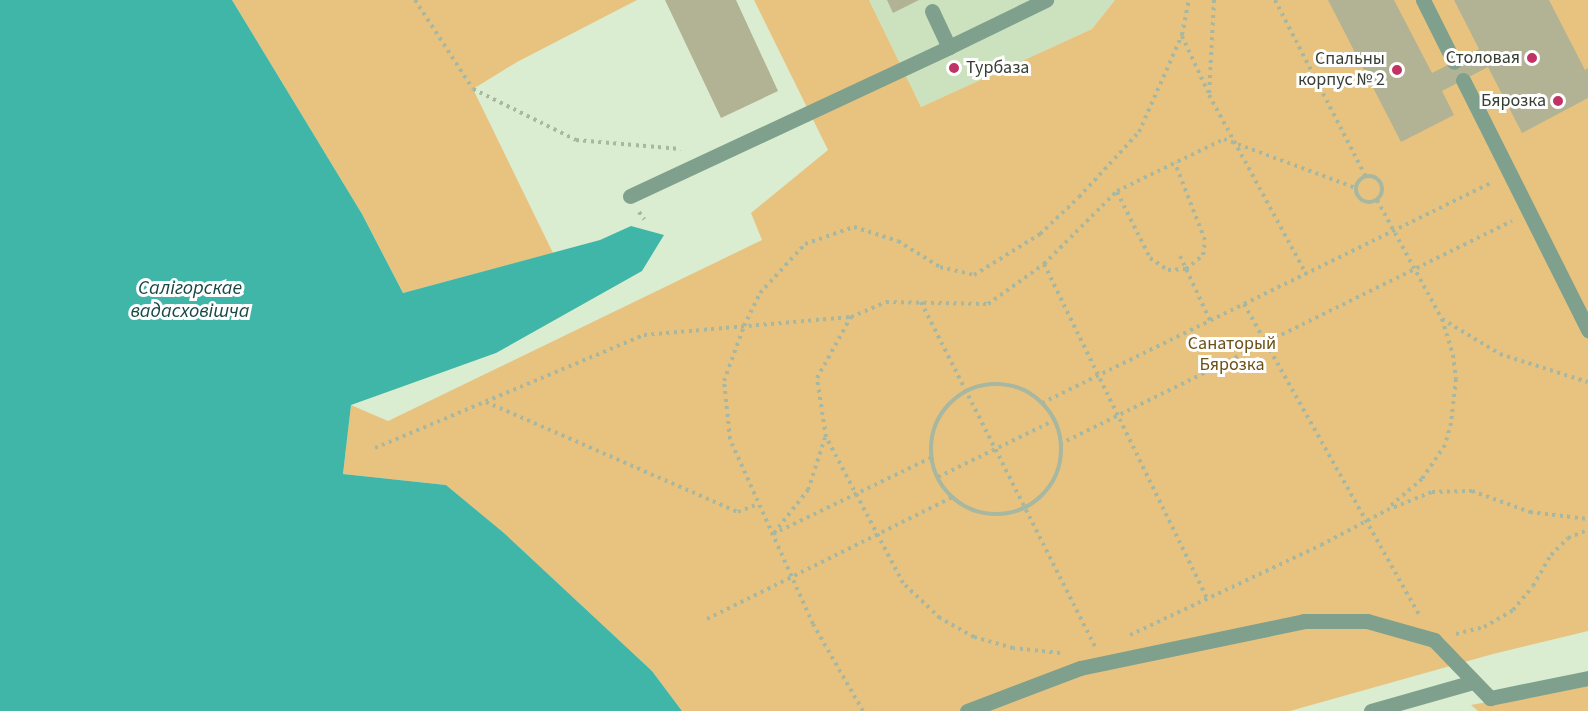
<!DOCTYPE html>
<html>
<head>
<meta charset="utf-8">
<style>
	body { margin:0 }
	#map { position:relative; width:1588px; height:711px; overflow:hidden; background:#dbedd1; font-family:"Source Sans 3",sans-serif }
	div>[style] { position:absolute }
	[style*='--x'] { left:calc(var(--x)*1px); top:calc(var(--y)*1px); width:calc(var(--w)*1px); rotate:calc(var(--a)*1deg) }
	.built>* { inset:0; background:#cce2bf }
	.green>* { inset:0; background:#e8c380 }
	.water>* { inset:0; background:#40b6a9 }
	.building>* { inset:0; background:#b2b294 }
	.path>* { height:4px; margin-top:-2px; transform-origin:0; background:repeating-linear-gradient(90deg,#a8b7a0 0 3px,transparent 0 7.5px) }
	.path>.ring { margin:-2px; padding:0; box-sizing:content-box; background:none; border:4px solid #a8b7a0; border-radius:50% }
	.minor>* { height:15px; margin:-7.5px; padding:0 7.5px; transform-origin:7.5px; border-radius:7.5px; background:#7ea08c }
	.dots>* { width:16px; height:16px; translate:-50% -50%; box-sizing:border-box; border:3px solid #fff; border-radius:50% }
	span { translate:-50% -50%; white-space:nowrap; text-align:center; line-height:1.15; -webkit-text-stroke:6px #fff; paint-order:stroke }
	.poi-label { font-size:18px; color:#373e33 }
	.right { translate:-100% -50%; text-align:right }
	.left { translate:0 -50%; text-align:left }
	.park-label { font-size:18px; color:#6c5117 }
	.water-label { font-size:20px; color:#164944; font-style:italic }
</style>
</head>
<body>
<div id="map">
	<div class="built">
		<i style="clip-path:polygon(869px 0,1115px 0,1092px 29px,921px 107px)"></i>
	</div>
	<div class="green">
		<i style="clip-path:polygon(232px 0,637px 0,517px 62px,473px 89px,553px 253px,403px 293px,362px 214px)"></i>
		<i style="clip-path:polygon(754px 0,869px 0,921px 107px,1092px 29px,1115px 0,1588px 0,1588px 631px,1493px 654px,1290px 711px,682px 711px,652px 671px,504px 533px,446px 485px,343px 474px,351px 405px,388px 421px,762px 240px,751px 213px,828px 150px)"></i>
		<i style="clip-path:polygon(1588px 683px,1588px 711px,1478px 711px,1471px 705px)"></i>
	</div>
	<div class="water">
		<i style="clip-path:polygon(0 0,232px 0,362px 214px,403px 293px,600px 240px,631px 226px,664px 235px,642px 271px,496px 353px,351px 405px,343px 474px,446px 485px,504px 533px,652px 671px,682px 711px,0 711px)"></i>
	</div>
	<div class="building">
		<i style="clip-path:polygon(665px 0,736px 0,778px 91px,721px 118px)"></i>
		<i style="clip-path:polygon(887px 0,919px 0,893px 13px)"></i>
		<i style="clip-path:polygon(1328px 0,1394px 0,1432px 73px,1479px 49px,1454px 0,1549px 0,1585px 70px,1588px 68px,1588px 98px,1522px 133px,1488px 67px,1442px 91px,1454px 115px,1401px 142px)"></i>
	</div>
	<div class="path">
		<i style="--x:415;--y:0;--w:106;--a:56.9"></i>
		<i style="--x:473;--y:89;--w:115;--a:26.3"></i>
		<i style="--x:576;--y:140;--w:105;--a:4.9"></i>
		<i style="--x:1214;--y:0;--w:95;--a:93"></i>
		<i style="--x:1209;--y:95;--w:204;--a:61.5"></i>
		<i style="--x:1275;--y:0;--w:199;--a:62.8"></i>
		<i style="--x:1182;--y:36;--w:62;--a:65.1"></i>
		<i class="ring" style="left:1356px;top:176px;width:22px;height:22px"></i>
		<i style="--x:1117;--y:192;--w:74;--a:63.4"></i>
		<i style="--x:1150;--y:258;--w:22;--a:34"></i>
		<i style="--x:1168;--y:270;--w:18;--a:-3"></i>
		<i style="--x:1186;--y:269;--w:22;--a:-39"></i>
		<i style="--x:1203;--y:255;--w:15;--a:-82"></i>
		<i style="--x:1205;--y:240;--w:83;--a:-111.3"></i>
		<i style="--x:1377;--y:200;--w:136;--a:61.4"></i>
		<i style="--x:1442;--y:319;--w:38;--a:73"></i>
		<i style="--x:1453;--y:355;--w:24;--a:83"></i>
		<i style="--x:1456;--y:379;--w:44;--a:96.5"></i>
		<i style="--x:1451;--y:423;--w:23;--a:105"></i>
		<i style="--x:1445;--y:445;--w:41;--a:124.1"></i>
		<i style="--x:1422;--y:479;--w:43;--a:139.7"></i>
		<i style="--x:639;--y:212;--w:9;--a:54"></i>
		<i style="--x:1180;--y:256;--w:71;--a:64.9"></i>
		<i style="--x:1044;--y:264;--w:372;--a:64"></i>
		<i style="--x:921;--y:302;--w:386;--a:63.2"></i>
		<i style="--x:1244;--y:304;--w:356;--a:60.6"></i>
		<i style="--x:1442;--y:319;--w:68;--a:31.1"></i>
		<i style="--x:1500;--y:354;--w:92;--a:17.7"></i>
		<i class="ring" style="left:931px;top:384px;width:126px;height:126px"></i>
		<i style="--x:486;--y:402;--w:275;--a:23.6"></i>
		<i style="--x:738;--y:512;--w:22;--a:-22"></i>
		<i style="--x:1042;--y:403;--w:502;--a:-26.11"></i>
		<i style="--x:1060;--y:444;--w:504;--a:-26.26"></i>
		<i style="--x:375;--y:448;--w:292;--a:-22.8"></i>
		<i style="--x:644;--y:335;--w:207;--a:-5"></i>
		<i style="--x:938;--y:477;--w:130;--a:-26"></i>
		<i style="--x:774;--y:533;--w:55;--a:-51.7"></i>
		<i style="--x:808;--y:490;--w:55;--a:-71.9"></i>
		<i style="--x:773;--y:534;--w:177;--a:-25.8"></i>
		<i style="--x:707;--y:619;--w:275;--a:-26.4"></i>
		<i style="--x:1456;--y:634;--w:29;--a:-14"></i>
		<i style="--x:1484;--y:627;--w:34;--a:-30"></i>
		<i style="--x:1513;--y:610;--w:31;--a:-50"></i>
		<i style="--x:1533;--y:586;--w:36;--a:-60"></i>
		<i style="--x:1551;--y:555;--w:24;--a:-45"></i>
		<i style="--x:1568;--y:538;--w:22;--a:-22"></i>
		<i style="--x:1130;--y:635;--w:211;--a:-25.2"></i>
		<i style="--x:1321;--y:545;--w:75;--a:-27.9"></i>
		<i style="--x:1387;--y:510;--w:48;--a:-21.8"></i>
		<i style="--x:1432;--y:492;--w:40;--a:-1.4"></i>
		<i style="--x:1472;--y:491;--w:62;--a:19.9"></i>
		<i style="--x:1530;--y:512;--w:58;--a:6.9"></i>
		<i style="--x:1060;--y:653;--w:47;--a:-173.9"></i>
		<i style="--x:1013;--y:648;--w:41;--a:-164.2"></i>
		<i style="--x:974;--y:637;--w:39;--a:-151"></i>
		<i style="--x:940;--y:618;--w:51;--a:-136.6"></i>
		<i style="--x:903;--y:583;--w:165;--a:-117.8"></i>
		<i style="--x:826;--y:437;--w:60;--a:-98.7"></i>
		<i style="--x:817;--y:378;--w:70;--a:-60.9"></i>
		<i style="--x:851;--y:317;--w:38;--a:-23"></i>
		<i style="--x:886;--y:302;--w:102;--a:1.1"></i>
		<i style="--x:988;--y:304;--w:69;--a:-35.5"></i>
		<i style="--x:1044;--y:264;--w:103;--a:-45"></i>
		<i style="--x:1117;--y:191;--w:119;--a:-25.9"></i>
		<i style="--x:1224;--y:139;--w:141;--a:20.4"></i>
		<i style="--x:863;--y:711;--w:100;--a:-119.9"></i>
		<i style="--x:813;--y:624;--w:203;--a:-114.2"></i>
		<i style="--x:730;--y:439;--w:58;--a:-95.9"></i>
		<i style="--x:724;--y:381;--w:59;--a:-70"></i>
		<i style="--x:744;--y:326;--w:37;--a:-64"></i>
		<i style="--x:760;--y:293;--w:67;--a:-47.4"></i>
		<i style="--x:805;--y:244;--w:52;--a:-19.1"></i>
		<i style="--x:854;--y:227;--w:46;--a:17.7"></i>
		<i style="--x:898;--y:241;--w:49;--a:31.8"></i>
		<i style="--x:940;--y:267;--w:35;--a:13"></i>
		<i style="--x:974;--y:275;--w:78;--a:-31.8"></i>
		<i style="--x:1040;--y:234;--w:54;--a:-43.5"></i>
		<i style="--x:1079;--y:197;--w:88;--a:-47.3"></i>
		<i style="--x:1139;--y:132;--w:106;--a:-66.1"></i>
		<i style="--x:1182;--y:35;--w:36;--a:-79"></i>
	</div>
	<div class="minor">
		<i style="--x:1423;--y:0;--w:69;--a:63.4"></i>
		<i style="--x:932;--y:11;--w:40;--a:65"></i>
		<i style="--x:949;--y:47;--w:108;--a:-25.9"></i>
		<i style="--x:1463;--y:80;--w:280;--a:63.4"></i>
		<i style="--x:630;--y:196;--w:352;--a:-25"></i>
		<i style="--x:967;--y:711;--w:121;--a:-20.8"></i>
		<i style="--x:1080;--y:668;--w:229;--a:-11.8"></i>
		<i style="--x:1304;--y:621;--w:63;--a:0"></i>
		<i style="--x:1367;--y:621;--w:70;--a:15.8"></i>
		<i style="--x:1434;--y:640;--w:81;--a:46"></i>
		<i style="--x:1490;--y:698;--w:100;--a:-11.5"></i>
		<i style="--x:1371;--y:711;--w:106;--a:-15.9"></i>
	</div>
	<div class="dots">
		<i style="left:1532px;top:58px;background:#c03364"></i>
		<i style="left:954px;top:68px;background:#c03364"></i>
		<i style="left:1397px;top:70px;background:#c03364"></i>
		<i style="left:1558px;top:101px;background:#c03364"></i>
	</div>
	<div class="poi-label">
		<span class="right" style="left:1520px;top:58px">Столовая</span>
		<span class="right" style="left:1385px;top:70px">Спальны<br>корпус № 2</span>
		<span class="left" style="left:966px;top:68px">Турбаза</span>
		<span class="right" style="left:1546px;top:101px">Бярозка</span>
	</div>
	<div class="park-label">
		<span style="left:1232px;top:355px">Санаторый<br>Бярозка</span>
	</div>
	<div class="water-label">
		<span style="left:190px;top:300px">Салігорскае<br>вадасховішча</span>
	</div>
</div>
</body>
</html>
